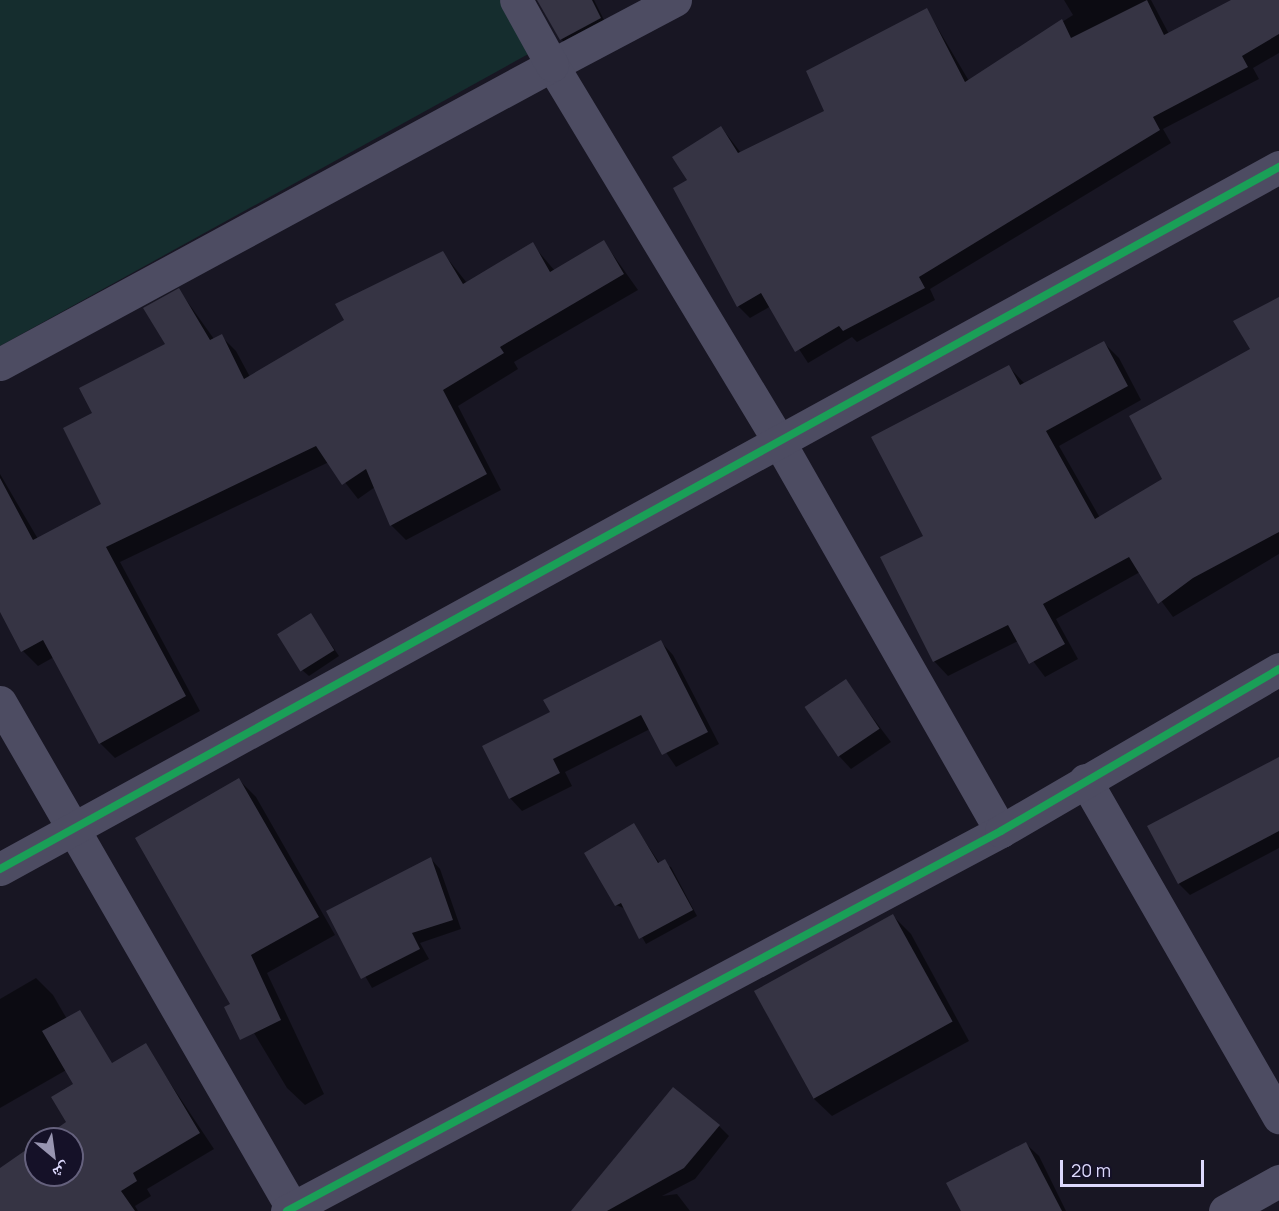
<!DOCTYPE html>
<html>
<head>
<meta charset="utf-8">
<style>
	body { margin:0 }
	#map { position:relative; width:1279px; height:1211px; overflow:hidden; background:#181623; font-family:Manrope,"Noto Naskh Arabic",sans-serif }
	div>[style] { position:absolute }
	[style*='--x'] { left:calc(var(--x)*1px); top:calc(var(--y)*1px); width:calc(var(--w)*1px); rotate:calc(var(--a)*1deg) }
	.green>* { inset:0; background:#152d2e }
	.shadow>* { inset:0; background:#0007 }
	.building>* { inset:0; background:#363444; transform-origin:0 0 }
	.minor>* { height:33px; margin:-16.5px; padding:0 16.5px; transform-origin:16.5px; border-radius:16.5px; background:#4d4c62 }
	.cycleway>* { height:8px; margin:-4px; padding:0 4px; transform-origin:4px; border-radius:4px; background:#1a9f57 }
	span { translate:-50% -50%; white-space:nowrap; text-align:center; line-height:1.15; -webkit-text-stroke:6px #151128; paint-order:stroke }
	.north { position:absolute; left:24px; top:1127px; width:60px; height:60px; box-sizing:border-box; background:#151128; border:2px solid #65617d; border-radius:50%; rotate:151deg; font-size:16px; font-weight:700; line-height:24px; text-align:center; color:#ddd9fd }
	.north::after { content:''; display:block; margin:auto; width:21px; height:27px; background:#9895b1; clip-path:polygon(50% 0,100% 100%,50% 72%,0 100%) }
	.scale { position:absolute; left:1060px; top:1160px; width:144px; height:27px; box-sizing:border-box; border:3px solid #ddd9fd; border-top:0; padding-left:8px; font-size:18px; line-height:21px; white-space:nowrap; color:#ddd9fd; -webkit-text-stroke:4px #151128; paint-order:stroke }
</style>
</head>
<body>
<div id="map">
	<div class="green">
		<i style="clip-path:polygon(0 0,504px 0,532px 52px,0 346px)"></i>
	</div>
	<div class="shadow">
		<i style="clip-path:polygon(562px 0,594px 0,606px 24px,567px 45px,561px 39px)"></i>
		<i style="clip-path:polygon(1064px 0,1151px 0,1169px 34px,1234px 0,1279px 0,1279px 53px,1253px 68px,1259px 79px,1163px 129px,1171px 143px,930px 289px,935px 300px,857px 342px,852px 337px,808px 363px,771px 306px,750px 318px,738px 306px,690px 181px,721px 127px,741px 153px,826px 112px,927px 10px,969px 81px,1073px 15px)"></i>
		<i style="clip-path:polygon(604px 242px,638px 290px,514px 362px,518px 369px,458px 406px,501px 490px,406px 540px,391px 525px,375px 487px,358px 499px,329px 462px,120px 562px,200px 711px,115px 758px,100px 743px,54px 657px,38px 666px,23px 651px,0 609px,0 474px,38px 539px,103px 504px,94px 414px,167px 345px,179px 290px,214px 339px,221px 336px,236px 351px,250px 377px,346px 321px,443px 253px,467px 283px,532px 244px,555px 271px)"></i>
		<i style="clip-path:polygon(1279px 340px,1279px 554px,1173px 617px,1140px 572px,1056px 619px,1078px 659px,1045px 677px,1018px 641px,948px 676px,934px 661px,925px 536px,1009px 367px,1025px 384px,1104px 343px,1119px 358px,1141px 400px,1059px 446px,1100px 518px,1164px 480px)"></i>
		<i style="clip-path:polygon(311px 615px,339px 656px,309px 676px,302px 670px)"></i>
		<i style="clip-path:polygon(661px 642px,673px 655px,719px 744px,676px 767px,650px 729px,565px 772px,572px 786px,522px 811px,510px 798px,552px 712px)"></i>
		<i style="clip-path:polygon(845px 681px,891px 742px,851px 769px,839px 756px)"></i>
		<i style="clip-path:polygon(1279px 758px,1279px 848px,1190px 895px,1179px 884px)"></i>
		<i style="clip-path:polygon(239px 780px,256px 797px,335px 935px,267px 973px,324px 1094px,305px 1105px,287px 1088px,137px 838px)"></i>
		<i style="clip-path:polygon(634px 825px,660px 864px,671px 867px,697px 916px,646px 944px,626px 909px,616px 905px)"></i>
		<i style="clip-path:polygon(431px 859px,440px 869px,461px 929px,420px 943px,429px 959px,372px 988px,328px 912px)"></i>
		<i style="clip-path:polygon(892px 915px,911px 934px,969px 1041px,832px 1116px,813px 1098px,756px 993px)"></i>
		<i style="clip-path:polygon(36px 978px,53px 995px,89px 1057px,0 1108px,0 999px)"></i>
		<i style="clip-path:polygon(156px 1062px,214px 1149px,147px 1189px,151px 1196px,135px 1206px,138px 1211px,0 1211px,0 1170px,36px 1145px,36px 1175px,72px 1175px,72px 1139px,45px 1139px)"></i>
		<i style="clip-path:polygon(719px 1126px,729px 1136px,695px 1179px,662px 1196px,677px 1194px,690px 1211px,573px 1211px)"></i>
		<i style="clip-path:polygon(1026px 1144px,1039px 1156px,1066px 1211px,963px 1211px)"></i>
	</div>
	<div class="building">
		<i style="clip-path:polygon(537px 0,592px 0,601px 18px,560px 40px)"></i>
		<i style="clip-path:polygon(1147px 0,1164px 35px,1231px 0,1279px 0,1279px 34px,1242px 56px,1248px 67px,1153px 117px,1160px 130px,919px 277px,925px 288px,843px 331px,839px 326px,795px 352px,761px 293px,737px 307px,673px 188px,687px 180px,672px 157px,721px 126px,738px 153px,824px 111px,806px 71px,927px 8px,965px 82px,1062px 19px,1071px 38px)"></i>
		<i style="clip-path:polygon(604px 240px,624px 274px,500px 347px,504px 353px,443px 390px,487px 474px,390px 526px,366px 469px,342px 485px,316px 446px,106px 547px,186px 696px,99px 744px,43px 640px,21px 652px,0 612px,0 478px,33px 540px,101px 504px,63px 428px,92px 413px,79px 388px,165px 344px,143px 308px,179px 288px,210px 340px,222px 334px,244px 379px,344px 320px,335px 304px,443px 251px,463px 284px,533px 242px,550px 272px)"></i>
		<i style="clip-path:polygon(1279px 297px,1279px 532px,1193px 578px,1158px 604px,1129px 557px,1043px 604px,1065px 644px,1029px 664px,1008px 625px,933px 662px,880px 557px,923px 536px,871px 437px,1009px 365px,1020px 385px,1104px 341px,1128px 386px,1046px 431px,1095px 519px,1162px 479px,1129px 416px,1250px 349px,1233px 321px)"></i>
		<i style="left:311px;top:613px;width:44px;height:40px;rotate:58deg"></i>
		<i style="clip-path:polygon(661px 640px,708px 732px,662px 755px,641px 715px,553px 759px,560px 773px,509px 799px,482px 746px,550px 712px,543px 700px)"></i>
		<i style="left:846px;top:679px;width:60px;height:50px;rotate:56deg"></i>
		<i style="clip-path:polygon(1279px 757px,1279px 831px,1178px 884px,1147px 826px)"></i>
		<i style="clip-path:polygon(239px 778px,319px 917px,251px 955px,281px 1020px,240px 1040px,224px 1007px,230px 1004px,135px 838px)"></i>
		<i style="clip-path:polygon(634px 823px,658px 863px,665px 859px,693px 910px,639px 939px,621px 903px,615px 906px,584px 853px)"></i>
		<i style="clip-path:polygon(431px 857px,453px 920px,412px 933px,420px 949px,361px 979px,326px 911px)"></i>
		<i style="left:893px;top:914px;width:123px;height:159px;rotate:61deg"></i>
		<i style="clip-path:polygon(80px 1010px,112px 1063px,146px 1043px,200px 1133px,133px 1173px,137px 1181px,121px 1191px,135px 1211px,0 1211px,0 1168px,36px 1143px,36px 1175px,72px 1175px,72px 1139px,42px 1139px,66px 1122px,51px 1097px,73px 1084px,42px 1031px)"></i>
		<i style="clip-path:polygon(673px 1087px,720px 1125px,684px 1168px,607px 1211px,571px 1211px)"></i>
		<i style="clip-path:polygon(1026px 1142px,1062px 1211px,961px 1211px,946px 1183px)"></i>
	</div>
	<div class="minor">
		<i style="--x:675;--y:0;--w:139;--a:152.1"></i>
		<i style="--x:552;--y:65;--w:440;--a:58.9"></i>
		<i style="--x:779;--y:442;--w:448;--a:60.3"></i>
		<i style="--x:0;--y:364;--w:628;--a:-28.44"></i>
		<i style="--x:552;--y:65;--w:74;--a:-119"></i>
		<i style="--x:0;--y:702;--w:584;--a:60.01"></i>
		<i style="--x:1085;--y:780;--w:389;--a:60.1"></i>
		<i style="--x:0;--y:869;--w:1459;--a:-28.76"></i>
		<i style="--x:287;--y:1211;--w:809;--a:-28.02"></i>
		<i style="--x:1001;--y:831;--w:322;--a:-30.2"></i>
		<i style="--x:1225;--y:1211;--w:62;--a:-29.1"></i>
	</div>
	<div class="cycleway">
		<i style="--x:0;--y:869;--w:1459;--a:-28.76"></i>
		<i style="--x:287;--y:1211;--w:809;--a:-28.02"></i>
		<i style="--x:1001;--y:831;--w:322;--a:-30.2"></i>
	</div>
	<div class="north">ش</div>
	<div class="scale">20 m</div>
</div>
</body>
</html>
